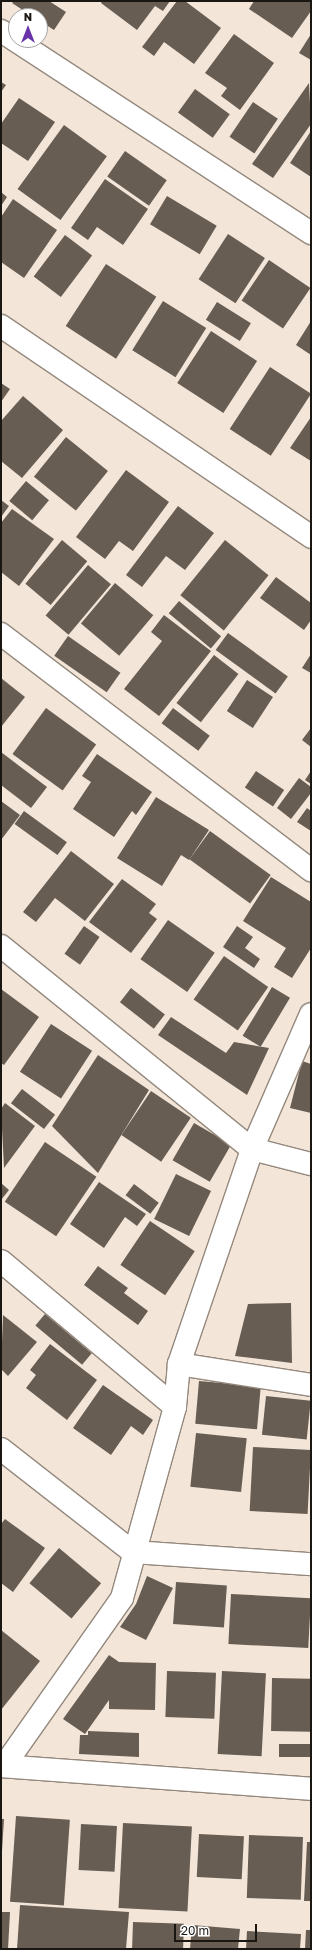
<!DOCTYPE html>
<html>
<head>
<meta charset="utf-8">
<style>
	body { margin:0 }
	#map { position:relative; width:312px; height:1950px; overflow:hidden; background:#f3e6d9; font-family:"Golos Text",sans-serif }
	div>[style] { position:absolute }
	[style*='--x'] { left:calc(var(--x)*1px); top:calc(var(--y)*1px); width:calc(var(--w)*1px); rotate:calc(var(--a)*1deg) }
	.building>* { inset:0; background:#685d53; transform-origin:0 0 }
	.roads { filter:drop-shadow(1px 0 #94887d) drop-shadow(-1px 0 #94887d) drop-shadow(0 1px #94887d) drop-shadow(0 -1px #94887d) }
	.minor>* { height:22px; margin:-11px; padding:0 11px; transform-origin:11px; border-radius:11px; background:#fff }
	span { translate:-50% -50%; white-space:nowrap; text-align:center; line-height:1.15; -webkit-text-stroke:4px #fff; paint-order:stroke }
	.frame { position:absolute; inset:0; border:2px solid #1a1612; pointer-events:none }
	.north { position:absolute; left:8px; top:8px; width:40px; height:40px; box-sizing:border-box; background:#fff; border:1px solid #a3a2a0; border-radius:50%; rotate:0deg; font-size:11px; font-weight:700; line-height:16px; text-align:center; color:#1a1612 }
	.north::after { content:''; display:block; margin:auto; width:14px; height:18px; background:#6b33aa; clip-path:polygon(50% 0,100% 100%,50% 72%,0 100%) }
	.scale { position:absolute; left:174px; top:1924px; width:83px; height:18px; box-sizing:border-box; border:2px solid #1a1612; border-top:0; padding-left:5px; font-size:12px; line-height:14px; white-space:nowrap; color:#1a1612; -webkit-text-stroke:3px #fff; paint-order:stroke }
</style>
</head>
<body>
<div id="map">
	<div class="building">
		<i style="clip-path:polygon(14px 1px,49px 1px,66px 12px,54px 30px,40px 21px,40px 16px,32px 16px,12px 3px)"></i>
		<i style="clip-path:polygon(102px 1px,170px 1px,163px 11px,155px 6px,137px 30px,101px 3px)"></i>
		<i style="clip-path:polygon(177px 1px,185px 1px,221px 28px,194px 64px,164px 42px,154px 56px,142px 47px)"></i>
		<i style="clip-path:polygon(254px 1px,311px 1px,311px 11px,292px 38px,249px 9px)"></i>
		<i style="clip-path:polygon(234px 34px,274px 63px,240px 110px,221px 96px,227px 88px,205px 73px)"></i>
		<i style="clip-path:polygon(311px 34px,311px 60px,299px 53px)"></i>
		<i style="clip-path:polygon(1px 82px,6px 85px,1px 92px)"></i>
		<i style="clip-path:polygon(309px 83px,311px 124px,273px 178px,252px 164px)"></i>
		<i style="left:195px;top:89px;width:43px;height:29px;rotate:36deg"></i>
		<i style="clip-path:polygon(19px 98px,55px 122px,28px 161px,1px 143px,1px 124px)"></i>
		<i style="left:253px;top:102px;width:30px;height:42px;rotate:34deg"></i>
		<i style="left:64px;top:125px;width:53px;height:79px;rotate:36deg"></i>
		<i style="clip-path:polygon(311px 131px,311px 177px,290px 163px)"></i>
		<i style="left:125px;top:151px;width:51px;height:31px;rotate:35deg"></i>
		<i style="clip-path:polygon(105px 179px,148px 209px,123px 245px,97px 227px,88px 240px,71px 228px)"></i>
		<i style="clip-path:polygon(1px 192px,7px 197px,1px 206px)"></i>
		<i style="left:167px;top:196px;width:58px;height:33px;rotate:31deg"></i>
		<i style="clip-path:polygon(13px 199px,57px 230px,24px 278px,1px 262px,1px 217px)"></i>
		<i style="left:228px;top:234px;width:44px;height:54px;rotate:33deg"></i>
		<i style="left:65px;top:235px;width:34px;height:52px;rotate:37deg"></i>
		<i style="left:269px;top:260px;width:50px;height:49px;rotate:34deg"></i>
		<i style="left:106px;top:264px;width:60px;height:74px;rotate:33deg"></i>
		<i style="left:163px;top:301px;width:51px;height:58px;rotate:32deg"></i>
		<i style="left:217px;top:302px;width:40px;height:21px;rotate:32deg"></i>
		<i style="clip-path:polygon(311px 321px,311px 355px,296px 345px)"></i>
		<i style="left:211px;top:331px;width:55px;height:62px;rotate:33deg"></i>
		<i style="left:270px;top:367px;width:49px;height:74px;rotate:33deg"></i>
		<i style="clip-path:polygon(1px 383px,10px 389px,1px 402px)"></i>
		<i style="clip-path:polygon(23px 396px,63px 430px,22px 478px,1px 461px,1px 421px)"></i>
		<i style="clip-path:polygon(311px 417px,311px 461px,290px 448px)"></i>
		<i style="left:66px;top:437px;width:54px;height:51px;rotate:39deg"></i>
		<i style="clip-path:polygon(126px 470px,169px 502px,133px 551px,119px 541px,105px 559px,76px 537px)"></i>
		<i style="left:26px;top:481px;width:30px;height:26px;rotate:40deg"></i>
		<i style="clip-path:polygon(1px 500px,9px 506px,1px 517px)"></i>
		<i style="clip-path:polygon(178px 506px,214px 533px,185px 570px,166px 556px,142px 587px,126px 575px)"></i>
		<i style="clip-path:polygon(12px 509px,54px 539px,19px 586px,1px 572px,1px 523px)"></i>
		<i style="left:62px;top:540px;width:33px;height:57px;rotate:40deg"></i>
		<i style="left:225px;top:540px;width:56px;height:71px;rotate:39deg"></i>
		<i style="left:88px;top:565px;width:30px;height:66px;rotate:40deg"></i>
		<i style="clip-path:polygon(276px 577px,311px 603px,311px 620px,304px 630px,260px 598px)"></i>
		<i style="left:115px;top:583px;width:50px;height:53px;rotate:40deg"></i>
		<i style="left:179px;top:601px;width:55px;height:16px;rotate:40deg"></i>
		<i style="clip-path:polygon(164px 615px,211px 651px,159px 716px,124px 689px,162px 641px,151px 632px)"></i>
		<i style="left:228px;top:633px;width:74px;height:21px;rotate:36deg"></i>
		<i style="left:68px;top:636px;width:64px;height:24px;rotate:35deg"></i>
		<i style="clip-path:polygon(311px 654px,311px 673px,302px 668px)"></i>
		<i style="left:214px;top:655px;width:31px;height:61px;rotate:38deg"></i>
		<i style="clip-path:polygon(1px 678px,25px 697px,1px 727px)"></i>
		<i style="left:247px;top:680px;width:31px;height:37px;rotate:33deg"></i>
		<i style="left:46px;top:708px;width:62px;height:57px;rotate:36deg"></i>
		<i style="left:173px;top:708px;width:46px;height:19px;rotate:37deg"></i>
		<i style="clip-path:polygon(311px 728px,311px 747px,302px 740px)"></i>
		<i style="clip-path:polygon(1px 752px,47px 787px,31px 808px,1px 785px)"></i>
		<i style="clip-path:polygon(97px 754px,152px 792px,136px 815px,132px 811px,114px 837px,73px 809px,91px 782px,82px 776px)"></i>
		<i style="left:256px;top:771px;width:34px;height:20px;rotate:34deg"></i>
		<i style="clip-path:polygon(311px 771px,311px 784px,305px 780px)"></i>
		<i style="clip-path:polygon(299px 778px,311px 787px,311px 793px,291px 819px,277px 808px)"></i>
		<i style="clip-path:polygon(156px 797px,209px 830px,189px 860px,181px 855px,162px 886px,117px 858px)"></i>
		<i style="clip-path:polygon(1px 801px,20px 815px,1px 840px)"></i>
		<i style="clip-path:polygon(307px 808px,311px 811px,311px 831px,297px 822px)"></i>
		<i style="left:24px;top:811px;width:53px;height:16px;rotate:36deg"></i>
		<i style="left:210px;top:831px;width:75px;height:35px;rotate:36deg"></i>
		<i style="clip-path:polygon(71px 851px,114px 884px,85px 921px,55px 898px,36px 922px,23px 912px)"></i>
		<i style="clip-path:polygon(271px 877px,311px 902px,311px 948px,292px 978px,274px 967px,286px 948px,243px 921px)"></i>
		<i style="clip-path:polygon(122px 879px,156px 904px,149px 913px,157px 919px,131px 953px,89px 922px)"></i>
		<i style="left:168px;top:920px;width:57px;height:48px;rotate:35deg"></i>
		<i style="left:84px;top:926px;width:19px;height:34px;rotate:35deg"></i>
		<i style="clip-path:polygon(237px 926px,253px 937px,245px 948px,260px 959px,254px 968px,223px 947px)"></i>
		<i style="left:224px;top:956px;width:54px;height:53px;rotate:35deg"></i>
		<i style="left:272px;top:987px;width:21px;height:57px;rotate:31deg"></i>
		<i style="left:131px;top:988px;width:43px;height:18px;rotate:38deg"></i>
		<i style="clip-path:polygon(1px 989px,39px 1017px,4px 1065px,1px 1063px)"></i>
		<i style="clip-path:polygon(171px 1017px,226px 1053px,234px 1042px,269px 1048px,247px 1095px,158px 1035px)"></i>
		<i style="left:51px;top:1024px;width:49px;height:57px;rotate:33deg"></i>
		<i style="clip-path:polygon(98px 1055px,149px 1090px,98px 1173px,52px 1126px)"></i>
		<i style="clip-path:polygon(302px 1061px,311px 1064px,311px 1113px,290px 1108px)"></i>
		<i style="left:22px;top:1089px;width:42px;height:18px;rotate:38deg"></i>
		<i style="left:151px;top:1091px;width:48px;height:53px;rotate:34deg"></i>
		<i style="clip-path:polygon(5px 1103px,35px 1126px,4px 1168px,1px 1109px)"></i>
		<i style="left:194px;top:1123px;width:43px;height:43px;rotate:30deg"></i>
		<i style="left:45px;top:1142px;width:62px;height:72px;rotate:34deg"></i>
		<i style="left:176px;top:1174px;width:39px;height:50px;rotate:26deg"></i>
		<i style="clip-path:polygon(99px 1182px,146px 1214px,137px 1226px,125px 1217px,104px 1248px,70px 1224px)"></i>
		<i style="clip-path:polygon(1px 1183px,9px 1190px,1px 1200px)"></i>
		<i style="left:134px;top:1184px;width:31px;height:14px;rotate:37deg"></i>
		<i style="left:150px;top:1221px;width:54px;height:53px;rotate:34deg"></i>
		<i style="clip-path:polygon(98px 1266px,128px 1288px,124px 1293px,148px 1311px,138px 1325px,84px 1285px)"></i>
		<i style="clip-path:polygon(291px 1303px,292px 1363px,235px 1356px,248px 1304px)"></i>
		<i style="left:45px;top:1314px;width:61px;height:15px;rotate:40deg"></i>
		<i style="clip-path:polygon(3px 1315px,37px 1342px,8px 1376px,1px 1369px)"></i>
		<i style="clip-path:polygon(50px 1344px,97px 1380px,67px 1420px,26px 1388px,36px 1375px,30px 1370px)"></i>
		<i style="left:199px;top:1381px;width:62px;height:43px;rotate:5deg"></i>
		<i style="clip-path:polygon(103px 1385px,153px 1420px,143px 1435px,131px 1426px,111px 1455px,73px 1428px)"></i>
		<i style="left:266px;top:1396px;width:45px;height:39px;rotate:6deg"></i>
		<i style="left:196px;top:1433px;width:51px;height:54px;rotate:6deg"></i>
		<i style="left:253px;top:1447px;width:58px;height:64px;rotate:3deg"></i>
		<i style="clip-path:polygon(5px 1519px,45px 1548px,13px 1592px,1px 1583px,1px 1524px)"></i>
		<i style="left:59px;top:1548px;width:55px;height:46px;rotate:40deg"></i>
		<i style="clip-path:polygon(147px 1576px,173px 1588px,146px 1640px,120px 1627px,136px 1604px)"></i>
		<i style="left:176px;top:1582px;width:51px;height:42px;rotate:4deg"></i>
		<i style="left:231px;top:1594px;width:80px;height:50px;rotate:3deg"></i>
		<i style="clip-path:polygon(1px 1630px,40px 1661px,1px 1710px)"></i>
		<i style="clip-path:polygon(109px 1655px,119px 1662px,156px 1663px,155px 1710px,109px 1709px,109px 1700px,85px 1734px,63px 1719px)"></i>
		<i style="left:167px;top:1671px;width:49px;height:46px;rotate:2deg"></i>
		<i style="left:222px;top:1671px;width:44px;height:83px;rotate:3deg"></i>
		<i style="left:272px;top:1678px;width:39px;height:53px;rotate:1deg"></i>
		<i style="clip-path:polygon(88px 1731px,139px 1733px,139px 1757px,79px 1754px,80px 1735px,88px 1735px)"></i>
		<i style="left:279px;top:1744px;width:32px;height:13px"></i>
		<i style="left:16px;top:1816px;width:54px;height:86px;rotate:4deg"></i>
		<i style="clip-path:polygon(1px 1819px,4px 1819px,2px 1851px,1px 1851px)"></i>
		<i style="left:123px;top:1823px;width:69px;height:85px;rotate:3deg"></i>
		<i style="left:81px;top:1824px;width:36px;height:46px;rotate:3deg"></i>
		<i style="left:199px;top:1834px;width:45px;height:43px;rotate:3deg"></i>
		<i style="left:249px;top:1835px;width:54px;height:63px;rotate:2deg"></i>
		<i style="clip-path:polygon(307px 1842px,311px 1842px,311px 1901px,304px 1901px)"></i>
		<i style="clip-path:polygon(20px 1905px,129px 1912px,126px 1949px,17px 1949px)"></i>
		<i style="clip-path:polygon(1px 1912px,10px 1912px,8px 1949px,1px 1949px)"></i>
		<i style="left:133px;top:1922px;width:51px;height:27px;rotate:2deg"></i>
		<i style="clip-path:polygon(192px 1925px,240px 1929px,238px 1949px,190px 1949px)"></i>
		<i style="clip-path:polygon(306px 1930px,311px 1930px,311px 1949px,305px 1949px)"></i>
		<i style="clip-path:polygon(247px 1931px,301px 1934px,300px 1949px,246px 1949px)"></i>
	</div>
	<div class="roads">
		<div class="minor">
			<i style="--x:1;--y:31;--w:370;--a:33.1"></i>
			<i style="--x:1;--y:326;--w:375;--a:34.2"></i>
			<i style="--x:1;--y:634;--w:390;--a:37.3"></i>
			<i style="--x:1;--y:946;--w:323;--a:39"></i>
			<i style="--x:252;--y:1149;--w:61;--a:14.3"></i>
			<i style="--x:1;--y:1261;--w:227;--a:40"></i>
			<i style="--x:179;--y:1364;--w:134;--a:9"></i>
			<i style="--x:1;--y:1449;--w:167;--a:38"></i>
			<i style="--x:133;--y:1552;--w:178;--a:3.9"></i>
			<i style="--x:1;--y:1763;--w:4;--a:45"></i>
			<i style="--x:4;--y:1766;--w:205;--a:-54.9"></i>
			<i style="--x:122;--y:1598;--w:198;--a:-74.5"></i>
			<i style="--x:175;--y:1407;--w:43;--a:-84.7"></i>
			<i style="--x:179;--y:1364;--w:227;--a:-71.2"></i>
			<i style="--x:252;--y:1149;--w:147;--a:-66.4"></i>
			<i style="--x:1;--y:1766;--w:311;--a:4.2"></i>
		</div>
	</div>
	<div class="frame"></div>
	<div class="north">N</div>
	<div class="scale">20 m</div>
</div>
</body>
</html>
